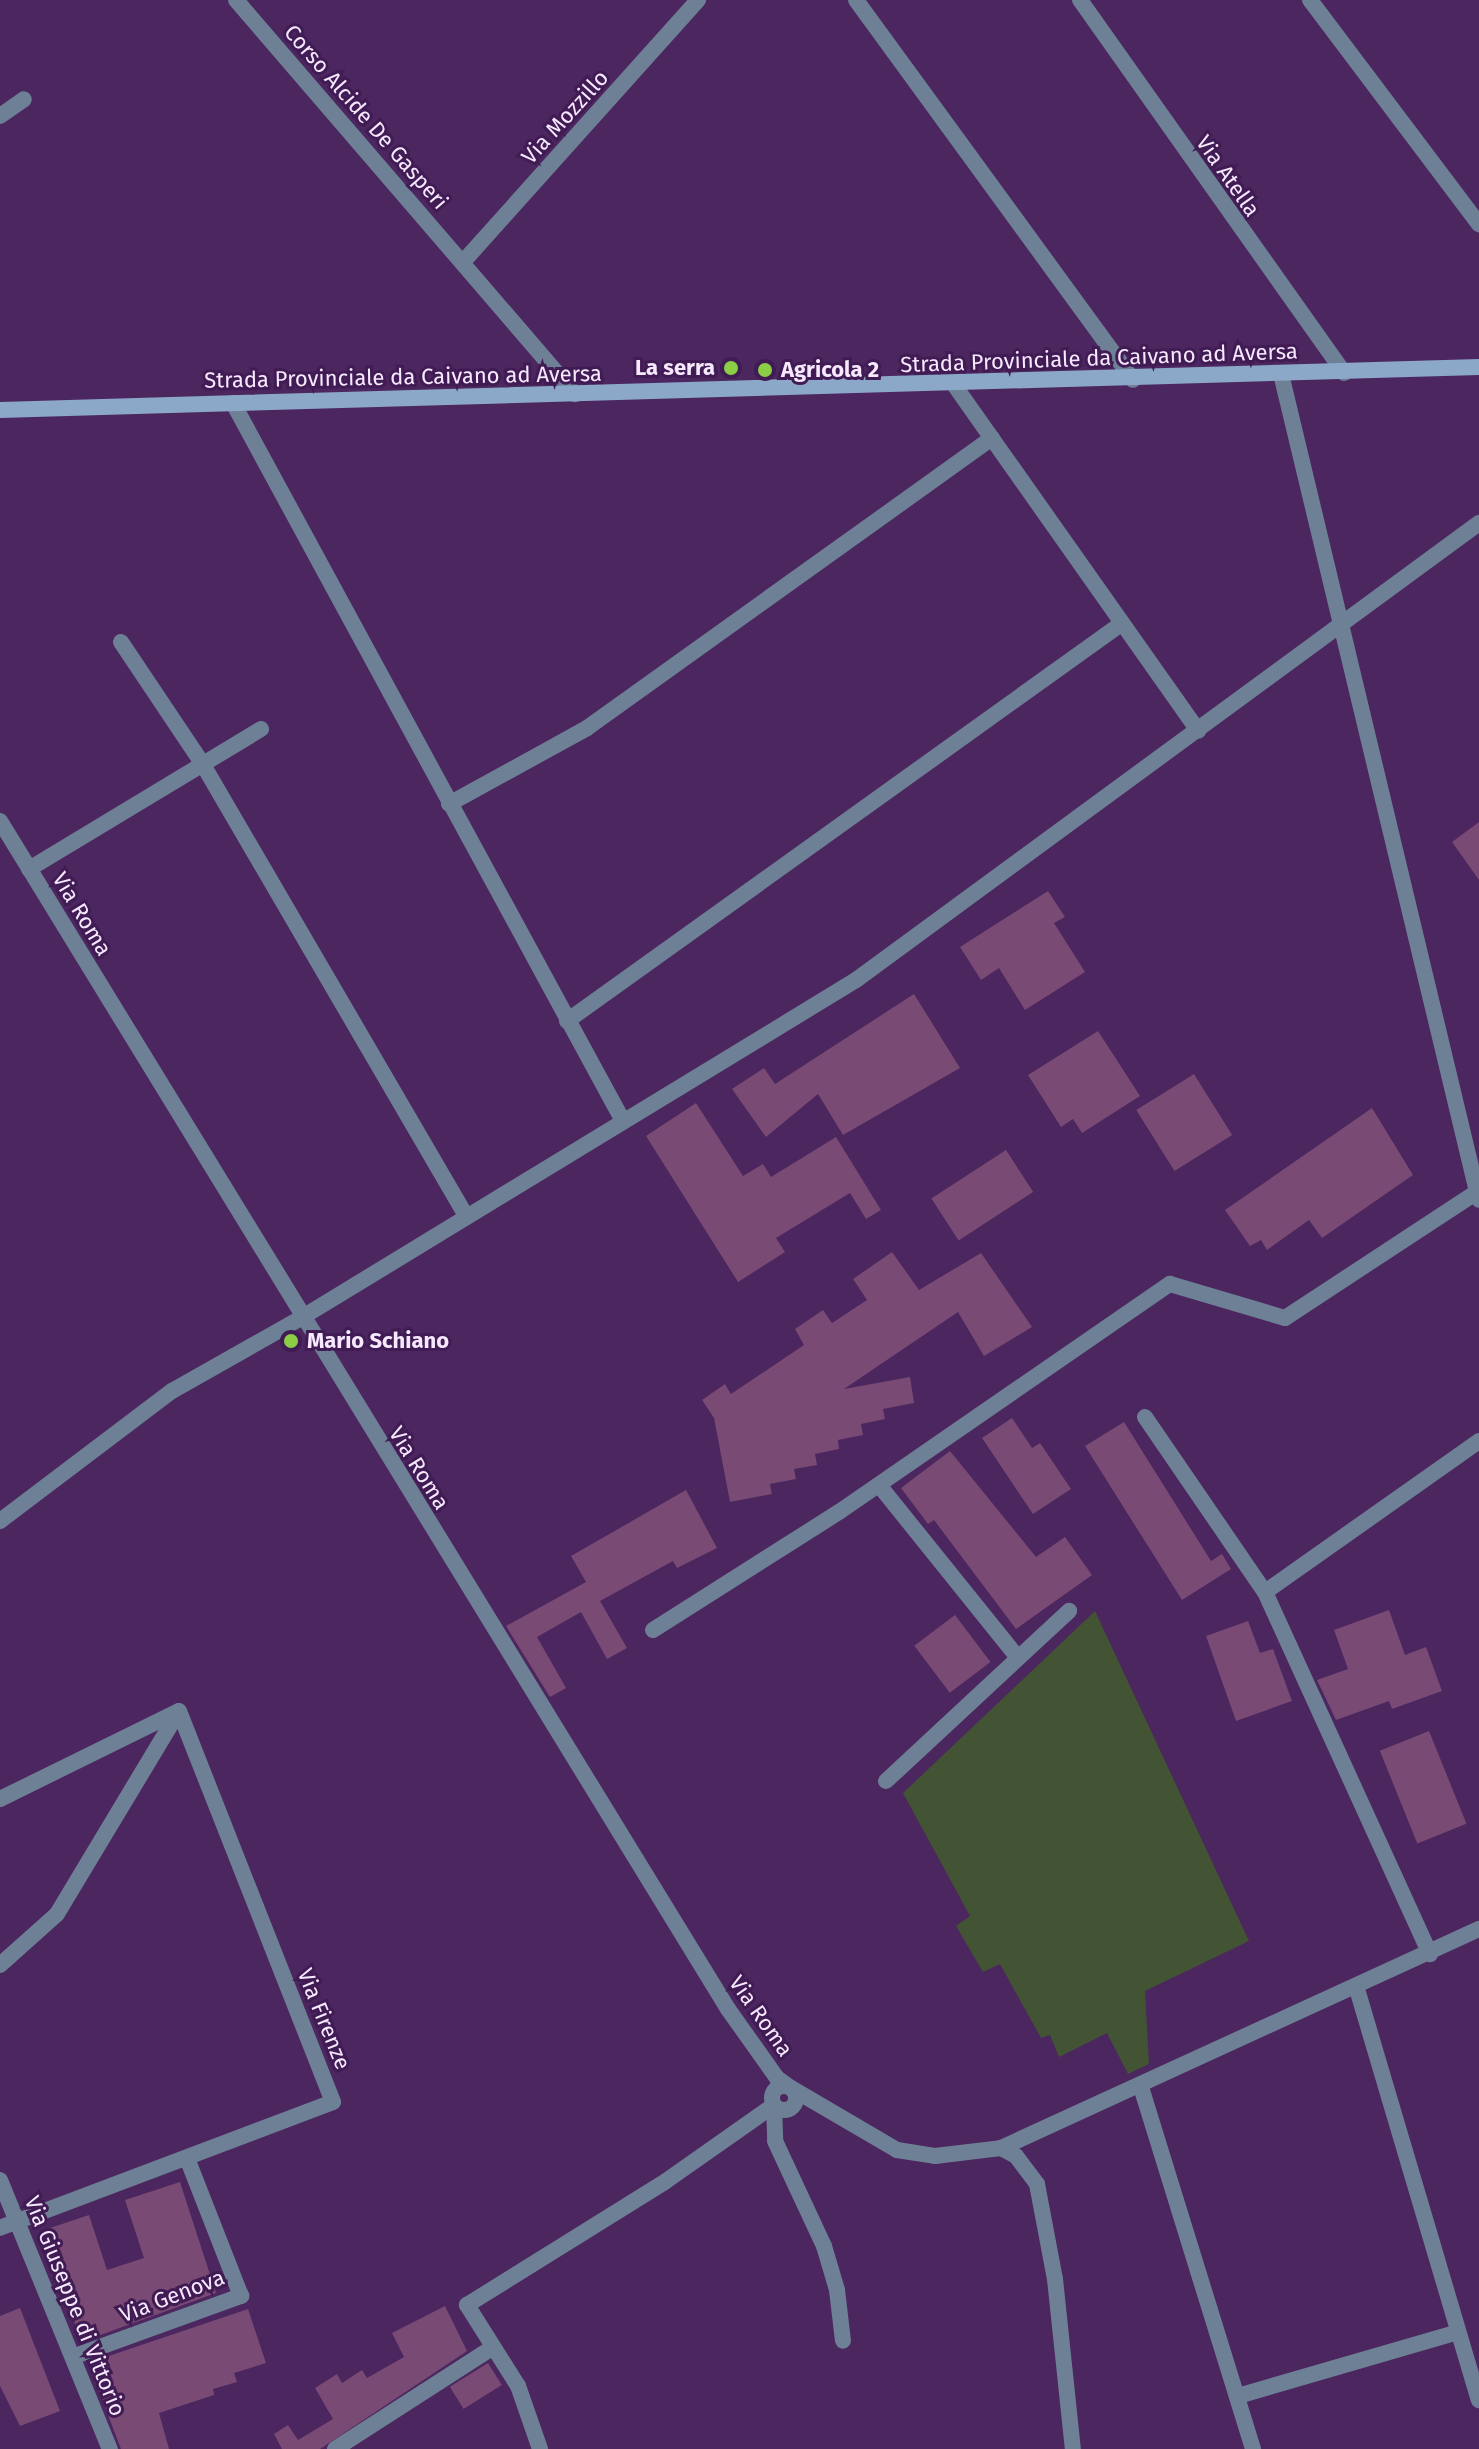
<!DOCTYPE html>
<html>
<head>
<meta charset="utf-8">
<style>
	body { margin:0 }
	#map { position:relative; width:1479px; height:2449px; overflow:hidden; background:#4b265f; font-family:"Fira Sans",sans-serif }
	div>[style] { position:absolute }
	[style*='--x'] { left:calc(var(--x)*1px); top:calc(var(--y)*1px); width:calc(var(--w)*1px); rotate:calc(var(--a)*1deg) }
	.green>* { inset:0; background:#425433 }
	.building>* { inset:0; background:#794a73; transform-origin:0 0 }
	.minor>* { height:16px; margin:-8px; padding:0 8px; transform-origin:8px; border-radius:8px; background:#6e8095 }
	.minor>.ring { margin:-8px; padding:0; box-sizing:content-box; background:none; border:16px solid #6e8095; border-radius:50% }
	.tertiary>* { height:16px; margin:-8px; padding:0 8px; transform-origin:8px; border-radius:8px; background:#6e8095 }
	.secondary>* { height:16px; margin:-8px; padding:0 8px; transform-origin:8px; border-radius:8px; background:#8ba8c9 }
	.dots>* { width:22px; height:22px; translate:-50% -50%; box-sizing:border-box; border:4px solid #401b54; border-radius:50% }
	span { translate:-50% -50%; white-space:nowrap; text-align:center; line-height:1.15; -webkit-text-stroke:6px #401b54; paint-order:stroke }
	.street-label { font-size:22px; color:#f6e9fe }
	.poi-label { font-size:22px; color:#f6e9fe; font-weight:700 }
	.right { translate:-100% -50%; text-align:right }
	.left { translate:0 -50%; text-align:left }
</style>
</head>
<body>
<div id="map">
	<div class="green">
		<i style="clip-path:polygon(1095px 1611px,1249px 1941px,1145px 1991px,1149px 2064px,1128px 2074px,1107px 2033px,1059px 2057px,1050px 2035px,1041px 2038px,1000px 1964px,983px 1972px,956px 1926px,970px 1916px,903px 1793px)"></i>
	</div>
	<div class="building">
		<i style="clip-path:polygon(1479px 822px,1479px 880px,1452px 842px)"></i>
		<i style="clip-path:polygon(1048px 891px,1065px 917px,1054px 923px,1085px 972px,1025px 1010px,999px 968px,981px 980px,960px 947px)"></i>
		<i style="clip-path:polygon(914px 994px,960px 1068px,843px 1135px,818px 1094px,766px 1137px,732px 1089px,764px 1068px,775px 1084px)"></i>
		<i style="clip-path:polygon(1098px 1031px,1140px 1096px,1082px 1133px,1073px 1119px,1061px 1127px,1028px 1075px)"></i>
		<i style="left:1194px;top:1074px;width:72px;height:68px;rotate:58deg"></i>
		<i style="clip-path:polygon(696px 1103px,743px 1176px,763px 1164px,771px 1177px,836px 1137px,881px 1210px,866px 1219px,850px 1193px,776px 1238px,785px 1252px,738px 1282px,646px 1136px)"></i>
		<i style="clip-path:polygon(1372px 1108px,1413px 1175px,1322px 1238px,1309px 1220px,1267px 1250px,1261px 1240px,1250px 1246px,1225px 1210px)"></i>
		<i style="left:1006px;top:1150px;width:50px;height:89px;rotate:57deg"></i>
		<i style="clip-path:polygon(892px 1252px,919px 1290px,981px 1253px,1032px 1327px,984px 1356px,958px 1312px,844px 1389px,910px 1377px,914px 1403px,883px 1409px,885px 1419px,861px 1424px,863px 1435px,838px 1440px,839px 1449px,815px 1454px,817px 1465px,794px 1469px,796px 1479px,770px 1484px,772px 1494px,730px 1502px,714px 1418px,702px 1400px,725px 1384px,731px 1394px,804px 1345px,795px 1329px,823px 1310px,832px 1323px,867px 1300px,853px 1279px)"></i>
		<i style="clip-path:polygon(1012px 1418px,1032px 1448px,1040px 1443px,1071px 1489px,1033px 1514px,982px 1438px)"></i>
		<i style="clip-path:polygon(1124px 1422px,1211px 1561px,1222px 1554px,1231px 1569px,1182px 1600px,1085px 1446px)"></i>
		<i style="clip-path:polygon(950px 1451px,1036px 1557px,1065px 1537px,1092px 1575px,1016px 1629px,934px 1520px,928px 1524px,901px 1488px)"></i>
		<i style="clip-path:polygon(686px 1490px,717px 1548px,677px 1568px,673px 1561px,600px 1601px,627px 1648px,607px 1659px,581px 1612px,537px 1637px,566px 1688px,550px 1697px,506px 1626px,586px 1582px,571px 1556px)"></i>
		<i style="clip-path:polygon(1389px 1610px,1405px 1655px,1426px 1647px,1442px 1691px,1392px 1709px,1389px 1701px,1336px 1720px,1317px 1680px,1348px 1669px,1334px 1630px)"></i>
		<i style="left:955px;top:1615px;width:59px;height:51px;rotate:53deg"></i>
		<i style="clip-path:polygon(1248px 1621px,1260px 1653px,1273px 1649px,1292px 1701px,1236px 1721px,1206px 1636px)"></i>
		<i style="left:1429px;top:1731px;width:100px;height:53px;rotate:68deg"></i>
		<i style="clip-path:polygon(180px 2182px,216px 2293px,81px 2342px,44px 2230px,89px 2215px,107px 2270px,144px 2258px,125px 2200px)"></i>
		<i style="clip-path:polygon(445px 2306px,467px 2351px,320px 2449px,282px 2449px,274px 2434px,288px 2425px,298px 2440px,333px 2419px,315px 2388px,337px 2374px,342px 2383px,362px 2370px,367px 2378px,404px 2357px,392px 2333px)"></i>
		<i style="clip-path:polygon(20px 2308px,60px 2411px,20px 2426px,0 2386px,0 2316px)"></i>
		<i style="clip-path:polygon(248px 2309px,266px 2363px,234px 2373px,237px 2382px,213px 2389px,214px 2395px,159px 2413px,169px 2449px,121px 2449px,88px 2363px)"></i>
		<i style="left:488px;top:2363px;width:26px;height:45px;rotate:58deg"></i>
	</div>
	<div class="minor">
		<i style="--x:856;--y:0;--w:470;--a:53.9"></i>
		<i style="--x:1080;--y:0;--w:457;--a:54.7"></i>
		<i style="--x:0;--y:116;--w:29;--a:-35"></i>
		<i style="--x:1281;--y:374;--w:849;--a:76.52"></i>
		<i style="--x:955;--y:386;--w:422;--a:54.8"></i>
		<i style="--x:233;--y:403;--w:817;--a:61.49"></i>
		<i style="--x:121;--y:642;--w:146;--a:56.2"></i>
		<i style="--x:202;--y:763;--w:522;--a:59.75"></i>
		<i style="--x:449;--y:804;--w:158;--a:-28.8"></i>
		<i style="--x:587;--y:728;--w:498;--a:-35.6"></i>
		<i style="--x:0;--y:821;--w:1393;--a:58.5"></i>
		<i style="--x:728;--y:2009;--w:85;--a:54.6"></i>
		<i style="--x:777;--y:2078;--w:17;--a:36"></i>
		<i style="--x:791;--y:2088;--w:123;--a:30.3"></i>
		<i style="--x:897;--y:2150;--w:38;--a:9"></i>
		<i style="--x:935;--y:2156;--w:66;--a:-6.9"></i>
		<i style="--x:1001;--y:2148;--w:526;--a:-24.62"></i>
		<i style="--x:29;--y:869;--w:271;--a:-31.1"></i>
		<i style="--x:567;--y:1021;--w:682;--a:-35.63"></i>
		<i style="--x:1145;--y:1417;--w:212;--a:55.6"></i>
		<i style="--x:1265;--y:1592;--w:398;--a:65.5"></i>
		<i style="--x:879;--y:1485;--w:222;--a:51.2"></i>
		<i style="--x:0;--y:1521;--w:216;--a:-37.1"></i>
		<i style="--x:172;--y:1391;--w:148;--a:-29.5"></i>
		<i style="--x:301;--y:1318;--w:650;--a:-31.34"></i>
		<i style="--x:856;--y:980;--w:773;--a:-36.26"></i>
		<i style="--x:1265;--y:1592;--w:262;--a:-35.2"></i>
		<i style="--x:653;--y:1630;--w:220;--a:-32.4"></i>
		<i style="--x:839;--y:1512;--w:402;--a:-34.6"></i>
		<i style="--x:1170;--y:1284;--w:120;--a:16.5"></i>
		<i style="--x:1285;--y:1318;--w:230;--a:-33.3"></i>
		<i style="--x:886;--y:1781;--w:250;--a:-42.9"></i>
		<i style="--x:0;--y:1799;--w:199;--a:-26.2"></i>
		<i style="--x:179;--y:1711;--w:420;--a:68.5"></i>
		<i style="--x:333;--y:2102;--w:356;--a:159.3"></i>
		<i style="--x:0;--y:1965;--w:76;--a:-41.8"></i>
		<i style="--x:57;--y:1914;--w:235;--a:-59"></i>
		<i style="--x:1357;--y:1989;--w:429;--a:73.5"></i>
		<i class="ring" style="left:772px;top:2086px;width:8px;height:8px"></i>
		<i style="--x:1141;--y:2087;--w:379;--a:72.8"></i>
		<i style="--x:774;--y:2105;--w:36;--a:88"></i>
		<i style="--x:775;--y:2141;--w:116;--a:65"></i>
		<i style="--x:824;--y:2246;--w:46;--a:73.5"></i>
		<i style="--x:837;--y:2290;--w:51;--a:83.3"></i>
		<i style="--x:1001;--y:2148;--w:17;--a:28"></i>
		<i style="--x:1016;--y:2156;--w:35;--a:53"></i>
		<i style="--x:1037;--y:2184;--w:97;--a:79.3"></i>
		<i style="--x:1055;--y:2279;--w:171;--a:84"></i>
		<i style="--x:0;--y:2180;--w:291;--a:67.8"></i>
		<i style="--x:75;--y:2356;--w:177;--a:-19.9"></i>
		<i style="--x:241;--y:2296;--w:148;--a:-111.4"></i>
		<i style="--x:1238;--y:2396;--w:229;--a:-16.2"></i>
		<i style="--x:335;--y:2449;--w:187;--a:-32.8"></i>
		<i style="--x:540;--y:2449;--w:67;--a:-109.2"></i>
		<i style="--x:518;--y:2386;--w:96;--a:-122.2"></i>
		<i style="--x:467;--y:2305;--w:234;--a:-31.9"></i>
		<i style="--x:666;--y:2181;--w:132;--a:-35.1"></i>
	</div>
	<div class="tertiary">
		<i style="--x:236;--y:0;--w:520;--a:49.29"></i>
		<i style="--x:1310;--y:0;--w:281;--a:53"></i>
		<i style="--x:463;--y:262;--w:352;--a:-48.1"></i>
	</div>
	<div class="secondary">
		<i style="--x:0;--y:410;--w:1480;--a:-1.67"></i>
	</div>
	<div class="dots">
		<i style="left:731px;top:368px;background:#8bce46"></i>
		<i style="left:765px;top:370px;background:#8bce46"></i>
		<i style="left:291px;top:1341px;background:#8bce46"></i>
	</div>
	<div class="street-label">
		<span style="left:366px;top:117px;rotate:49deg">Corso Alcide De Gasperi</span>
		<span style="left:565px;top:117px;rotate:-48deg">Via Mozzillo</span>
		<span style="left:1228px;top:176px;rotate:55deg">Via Atella</span>
		<span style="left:1099px;top:358px;rotate:-2deg">Strada Provinciale da Caivano ad Aversa</span>
		<span style="left:403px;top:377px;rotate:-1deg">Strada Provinciale da Caivano ad Aversa</span>
		<span style="left:82px;top:914px;rotate:59deg">Via Roma</span>
		<span style="left:419px;top:1468px;rotate:58deg">Via Roma</span>
		<span style="left:761px;top:2016px;rotate:55deg">Via Roma</span>
		<span style="left:324px;top:2019px;rotate:68deg">Via Firenze</span>
		<span style="left:172px;top:2296px;rotate:-21deg">Via Genova</span>
		<span style="left:75px;top:2306px;rotate:68deg">Via Giuseppe di Vittorio</span>
	</div>
	<div class="poi-label">
		<span class="right" style="left:715px;top:368px">La serra</span>
		<span class="left" style="left:781px;top:370px">Agricola 2</span>
		<span class="left" style="left:307px;top:1341px">Mario Schiano</span>
	</div>
</div>
</body>
</html>
